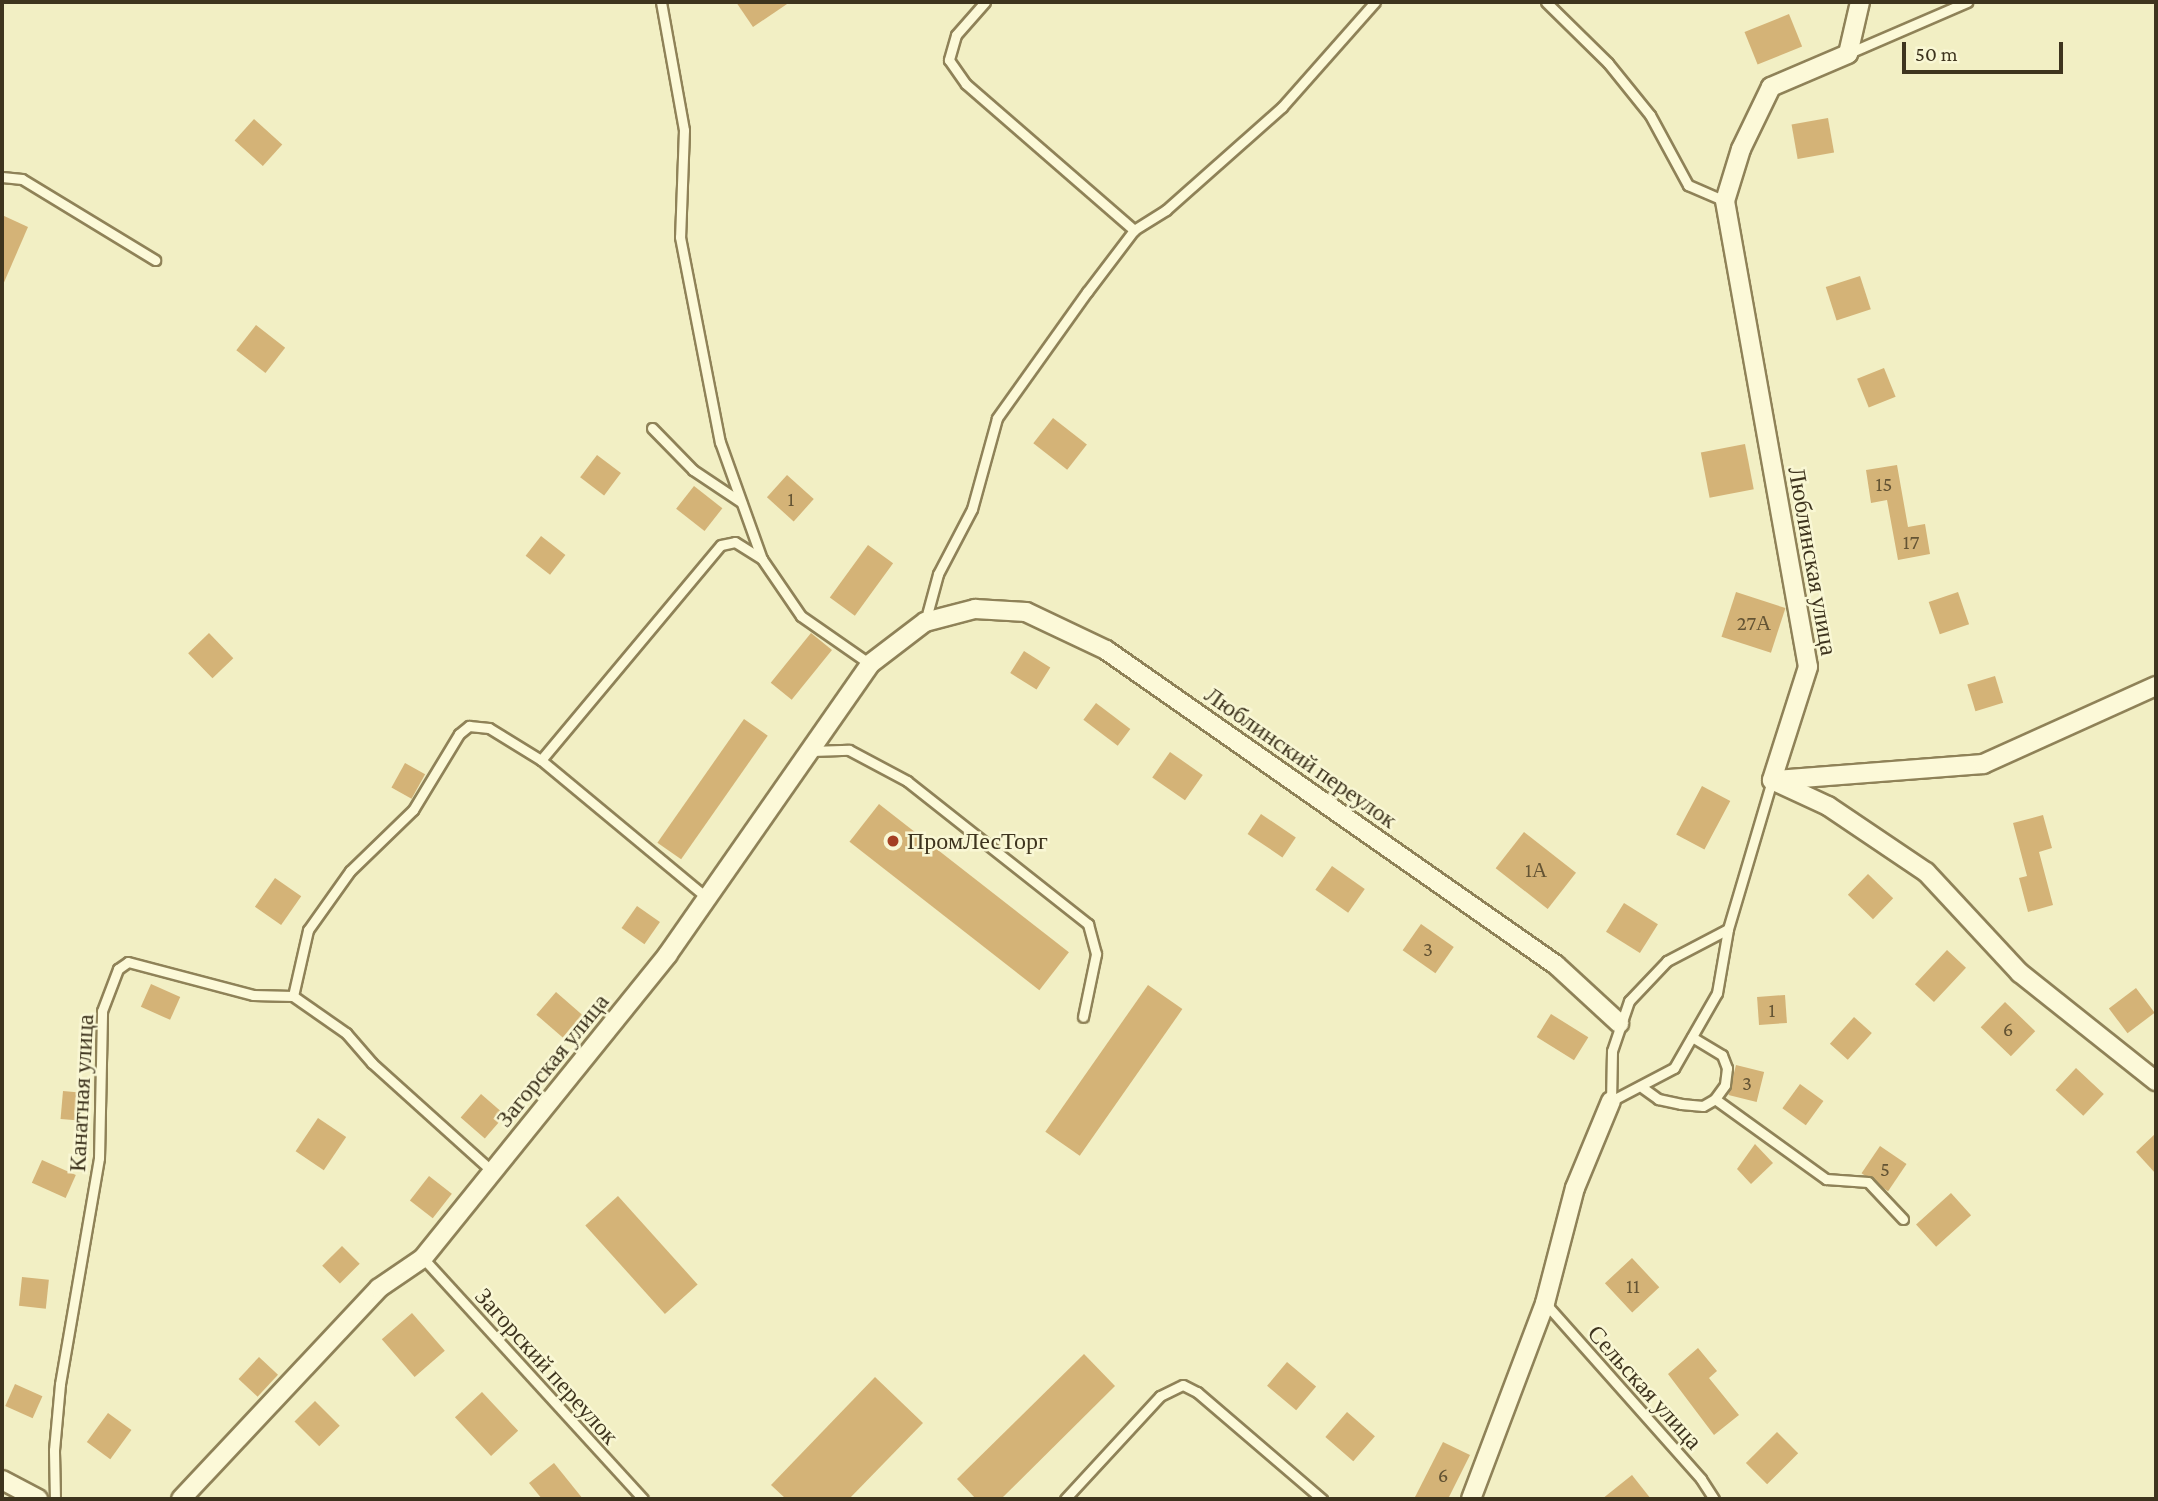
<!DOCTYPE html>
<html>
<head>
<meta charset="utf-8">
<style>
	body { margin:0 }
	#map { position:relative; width:2158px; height:1501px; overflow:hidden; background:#f2efc4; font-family:"Crimson Pro",serif }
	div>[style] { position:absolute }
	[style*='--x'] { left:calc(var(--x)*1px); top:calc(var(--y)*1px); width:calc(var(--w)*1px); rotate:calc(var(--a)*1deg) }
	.building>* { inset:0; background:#d4b377; transform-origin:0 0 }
	.roads { filter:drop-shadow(2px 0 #8f8258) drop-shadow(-2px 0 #8f8258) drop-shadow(0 2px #8f8258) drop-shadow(0 -2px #8f8258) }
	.lane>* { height:9px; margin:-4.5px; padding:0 4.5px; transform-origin:4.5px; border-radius:4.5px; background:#fcf9d8 }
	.street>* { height:18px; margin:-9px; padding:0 9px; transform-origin:9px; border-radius:9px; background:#fcf9d8 }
	.dots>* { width:19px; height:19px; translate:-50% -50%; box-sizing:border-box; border:4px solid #f9f7d4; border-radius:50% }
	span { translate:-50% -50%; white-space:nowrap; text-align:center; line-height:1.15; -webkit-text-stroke:5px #f9f7d4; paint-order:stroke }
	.number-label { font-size:21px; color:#645434 }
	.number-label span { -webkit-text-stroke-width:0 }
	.street-label { font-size:24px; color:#3e341e }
	.poi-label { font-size:24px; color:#3e341e }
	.left { translate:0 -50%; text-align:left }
	.frame { position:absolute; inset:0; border:4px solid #3e341e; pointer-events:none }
	.scale { position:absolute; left:1902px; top:42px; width:161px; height:32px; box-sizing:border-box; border:4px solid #3e341e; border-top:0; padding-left:9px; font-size:21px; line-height:24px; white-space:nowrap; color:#3e341e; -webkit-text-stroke:5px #f9f7d4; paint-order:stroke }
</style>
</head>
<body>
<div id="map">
	<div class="building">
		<i style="clip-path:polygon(736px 2px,790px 2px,753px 27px)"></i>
		<i style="left:1789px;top:14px;width:35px;height:48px;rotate:68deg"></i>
		<i style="left:1828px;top:118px;width:35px;height:37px;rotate:80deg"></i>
		<i style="left:254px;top:119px;width:38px;height:29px;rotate:42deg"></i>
		<i style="clip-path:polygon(2px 215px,28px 227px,2px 287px)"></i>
		<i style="left:1860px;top:276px;width:35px;height:36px;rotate:72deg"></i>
		<i style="left:256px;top:325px;width:37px;height:32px;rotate:38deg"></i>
		<i style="left:1884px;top:368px;width:31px;height:29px;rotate:68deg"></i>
		<i style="left:1053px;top:418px;width:43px;height:32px;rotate:38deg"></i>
		<i style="left:1745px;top:444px;width:46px;height:45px;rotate:79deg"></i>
		<i style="left:597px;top:455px;width:30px;height:28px;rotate:37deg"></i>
		<i style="clip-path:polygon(1897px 465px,1908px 527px,1925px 524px,1930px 554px,1898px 560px,1887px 500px,1871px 503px,1866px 470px)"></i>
		<i style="left:787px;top:475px;width:36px;height:30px;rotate:42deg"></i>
		<i style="left:694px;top:486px;width:36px;height:29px;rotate:38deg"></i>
		<i style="left:541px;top:536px;width:31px;height:25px;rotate:38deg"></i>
		<i style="left:868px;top:545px;width:31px;height:65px;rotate:36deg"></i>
		<i style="left:1736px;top:592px;width:52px;height:47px;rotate:18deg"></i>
		<i style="left:1958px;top:592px;width:34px;height:31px;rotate:71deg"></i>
		<i style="left:209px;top:633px;width:35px;height:29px;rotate:46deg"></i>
		<i style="left:811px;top:633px;width:27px;height:64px;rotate:39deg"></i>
		<i style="left:1024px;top:651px;width:31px;height:26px;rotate:32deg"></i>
		<i style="left:1995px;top:676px;width:28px;height:29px;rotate:73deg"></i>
		<i style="left:1096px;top:703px;width:43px;height:21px;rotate:37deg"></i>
		<i style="left:744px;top:719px;width:29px;height:151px;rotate:35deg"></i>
		<i style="left:1170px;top:752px;width:40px;height:31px;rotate:35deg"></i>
		<i style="left:405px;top:763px;width:23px;height:28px;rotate:29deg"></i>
		<i style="left:1702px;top:786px;width:32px;height:55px;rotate:28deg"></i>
		<i style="left:879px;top:804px;width:241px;height:48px;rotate:38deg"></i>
		<i style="left:1261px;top:814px;width:42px;height:24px;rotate:34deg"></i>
		<i style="clip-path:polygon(2043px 815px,2052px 848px,2039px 852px,2053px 905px,2028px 912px,2019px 878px,2027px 876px,2013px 823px)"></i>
		<i style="left:1524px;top:832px;width:66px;height:46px;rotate:38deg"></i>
		<i style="left:1332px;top:866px;width:40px;height:29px;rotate:35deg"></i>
		<i style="left:1868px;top:874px;width:35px;height:29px;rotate:44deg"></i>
		<i style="left:275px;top:878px;width:32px;height:35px;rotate:35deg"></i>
		<i style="left:1624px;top:903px;width:40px;height:34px;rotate:32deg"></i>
		<i style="left:637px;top:906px;width:28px;height:27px;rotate:35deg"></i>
		<i style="left:1421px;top:924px;width:40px;height:32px;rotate:35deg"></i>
		<i style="left:1947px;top:950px;width:26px;height:47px;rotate:43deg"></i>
		<i style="left:151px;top:984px;width:32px;height:25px;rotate:24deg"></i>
		<i style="left:1148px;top:985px;width:42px;height:179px;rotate:35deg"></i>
		<i style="left:2136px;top:988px;width:31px;height:34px;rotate:53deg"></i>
		<i style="left:556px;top:992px;width:35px;height:30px;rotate:41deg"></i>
		<i style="left:1785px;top:995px;width:28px;height:28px;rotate:86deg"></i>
		<i style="left:2005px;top:1002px;width:42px;height:35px;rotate:44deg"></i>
		<i style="left:1551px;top:1014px;width:44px;height:27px;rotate:32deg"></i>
		<i style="left:1854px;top:1017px;width:24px;height:36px;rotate:42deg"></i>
		<i style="left:1736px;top:1065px;width:29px;height:31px;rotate:14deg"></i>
		<i style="left:2076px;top:1068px;width:38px;height:30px;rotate:43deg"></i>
		<i style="left:1800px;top:1084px;width:29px;height:30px;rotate:36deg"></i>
		<i style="left:63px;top:1091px;width:22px;height:28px;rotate:5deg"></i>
		<i style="left:481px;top:1094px;width:32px;height:31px;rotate:41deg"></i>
		<i style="left:318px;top:1118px;width:34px;height:40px;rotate:34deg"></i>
		<i style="clip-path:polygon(2156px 1133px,2156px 1174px,2136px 1152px)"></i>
		<i style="clip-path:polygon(1755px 1144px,1773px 1163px,1751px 1184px,1737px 1169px)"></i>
		<i style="left:1880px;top:1146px;width:32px;height:33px;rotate:34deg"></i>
		<i style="left:42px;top:1160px;width:37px;height:25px;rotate:24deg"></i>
		<i style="left:429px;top:1176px;width:29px;height:31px;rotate:38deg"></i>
		<i style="left:1951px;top:1193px;width:30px;height:47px;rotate:48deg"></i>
		<i style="left:618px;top:1196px;width:119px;height:44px;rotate:48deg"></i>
		<i style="left:342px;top:1246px;width:25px;height:28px;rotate:45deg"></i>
		<i style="left:1632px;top:1258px;width:40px;height:37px;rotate:47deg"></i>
		<i style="left:22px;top:1277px;width:27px;height:29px;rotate:6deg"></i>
		<i style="left:412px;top:1313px;width:50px;height:40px;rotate:49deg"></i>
		<i style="clip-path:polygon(1698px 1348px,1717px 1371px,1709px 1378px,1739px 1415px,1714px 1435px,1668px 1374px)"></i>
		<i style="clip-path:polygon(1084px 1354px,1115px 1386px,1001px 1499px,976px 1499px,957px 1479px)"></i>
		<i style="left:259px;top:1357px;width:26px;height:30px;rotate:43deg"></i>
		<i style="left:1287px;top:1362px;width:38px;height:31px;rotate:40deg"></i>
		<i style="clip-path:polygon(875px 1377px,923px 1423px,849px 1499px,786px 1499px,771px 1485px)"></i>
		<i style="left:15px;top:1384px;width:30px;height:24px;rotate:24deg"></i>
		<i style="left:482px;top:1392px;width:53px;height:37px;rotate:47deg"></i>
		<i style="left:315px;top:1401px;width:35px;height:29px;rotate:45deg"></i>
		<i style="left:1347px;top:1412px;width:37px;height:33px;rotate:41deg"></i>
		<i style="left:108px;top:1413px;width:29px;height:36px;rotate:36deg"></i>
		<i style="left:1777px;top:1432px;width:30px;height:44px;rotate:45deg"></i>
		<i style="clip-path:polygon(1443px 1442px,1470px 1455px,1448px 1499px,1414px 1499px)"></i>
		<i style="clip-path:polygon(554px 1463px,583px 1499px,542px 1499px,529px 1483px)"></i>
		<i style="clip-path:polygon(1632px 1475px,1651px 1499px,1602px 1499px)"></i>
	</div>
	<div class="roads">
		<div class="lane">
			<i style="--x:661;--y:2;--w:130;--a:79.8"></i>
			<i style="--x:684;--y:130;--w:107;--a:92.1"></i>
			<i style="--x:680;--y:237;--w:209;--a:79"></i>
			<i style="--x:720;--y:442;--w:124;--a:70.3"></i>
			<i style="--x:762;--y:559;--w:69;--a:55.6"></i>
			<i style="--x:801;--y:616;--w:84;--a:34.8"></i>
			<i style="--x:985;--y:2;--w:44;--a:131.3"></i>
			<i style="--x:956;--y:35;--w:26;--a:106"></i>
			<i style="--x:949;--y:60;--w:29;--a:55"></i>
			<i style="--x:966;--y:84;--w:223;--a:41"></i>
			<i style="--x:1546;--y:2;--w:87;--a:44.5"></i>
			<i style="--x:1608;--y:63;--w:67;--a:51.1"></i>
			<i style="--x:1650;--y:115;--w:80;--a:61.5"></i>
			<i style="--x:1688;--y:185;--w:40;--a:23.4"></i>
			<i style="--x:1849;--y:53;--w:129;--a:-23.4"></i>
			<i style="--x:2;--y:177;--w:20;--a:6"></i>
			<i style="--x:22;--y:179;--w:156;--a:31.3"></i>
			<i style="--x:652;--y:428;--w:59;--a:45.7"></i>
			<i style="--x:693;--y:470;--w:58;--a:33.7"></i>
			<i style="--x:925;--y:622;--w:50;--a:-74.8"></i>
			<i style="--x:938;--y:574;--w:73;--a:-62.4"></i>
			<i style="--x:972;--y:509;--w:94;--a:-74.6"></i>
			<i style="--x:997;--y:418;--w:155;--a:-54.5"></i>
			<i style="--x:1087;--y:292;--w:78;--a:-52.8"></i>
			<i style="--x:1134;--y:230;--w:38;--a:-32"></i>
			<i style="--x:1166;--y:210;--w:155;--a:-41.6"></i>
			<i style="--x:1282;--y:107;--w:140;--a:-48.5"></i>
			<i style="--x:811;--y:751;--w:38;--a:-2"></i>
			<i style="--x:849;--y:750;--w:66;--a:28.1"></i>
			<i style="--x:907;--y:781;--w:231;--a:38.3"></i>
			<i style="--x:1088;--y:924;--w:31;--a:75"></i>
			<i style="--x:1096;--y:954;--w:64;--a:101.7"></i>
			<i style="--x:541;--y:760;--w:216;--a:39.7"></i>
			<i style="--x:1728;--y:929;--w:69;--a:152.3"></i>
			<i style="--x:1667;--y:961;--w:55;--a:133.5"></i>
			<i style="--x:1629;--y:1001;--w:53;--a:108.8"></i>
			<i style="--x:1612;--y:1051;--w:50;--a:91.1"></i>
			<i style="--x:1611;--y:1101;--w:71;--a:-27.6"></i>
			<i style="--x:1674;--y:1068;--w:86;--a:-60.2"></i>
			<i style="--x:1717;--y:993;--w:65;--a:-80.2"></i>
			<i style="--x:1728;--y:929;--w:155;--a:-73.5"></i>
			<i style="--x:293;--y:996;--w:68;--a:-77.2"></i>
			<i style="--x:308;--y:930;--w:72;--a:-54.6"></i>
			<i style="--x:350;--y:871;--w:88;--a:-44.1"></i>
			<i style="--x:413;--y:810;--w:89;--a:-58.8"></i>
			<i style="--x:459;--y:734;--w:13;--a:-39"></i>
			<i style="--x:469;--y:726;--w:20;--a:6"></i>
			<i style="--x:489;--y:728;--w:61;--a:31.6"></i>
			<i style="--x:541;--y:760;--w:280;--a:-50.1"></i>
			<i style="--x:721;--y:545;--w:14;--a:-12"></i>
			<i style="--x:735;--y:542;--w:32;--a:32"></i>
			<i style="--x:1692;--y:1037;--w:35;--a:31"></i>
			<i style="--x:1722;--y:1055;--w:14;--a:69"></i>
			<i style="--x:1727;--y:1068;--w:17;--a:97"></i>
			<i style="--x:1725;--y:1085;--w:17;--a:126"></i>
			<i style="--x:1715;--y:1099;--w:137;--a:35.8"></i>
			<i style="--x:1826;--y:1179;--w:42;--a:4.1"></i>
			<i style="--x:1868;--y:1182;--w:51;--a:46.6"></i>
			<i style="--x:1643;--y:1088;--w:19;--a:36"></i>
			<i style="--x:1658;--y:1099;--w:24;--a:12"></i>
			<i style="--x:1681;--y:1104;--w:22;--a:5"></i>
			<i style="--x:1703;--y:1106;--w:14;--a:-30"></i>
			<i style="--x:423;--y:1258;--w:326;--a:47.6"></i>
			<i style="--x:1545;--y:1303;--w:235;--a:48.4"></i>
			<i style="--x:1701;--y:1479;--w:24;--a:57"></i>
			<i style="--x:55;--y:1499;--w:49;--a:-91.2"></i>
			<i style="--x:54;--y:1450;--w:66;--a:-84.8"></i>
			<i style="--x:60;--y:1384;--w:229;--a:-80.2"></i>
			<i style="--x:99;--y:1158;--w:147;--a:-88.8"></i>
			<i style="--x:102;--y:1011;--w:45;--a:-69.1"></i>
			<i style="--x:118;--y:969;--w:12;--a:-35"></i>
			<i style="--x:128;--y:962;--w:129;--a:14.8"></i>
			<i style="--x:253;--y:995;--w:40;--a:1.4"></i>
			<i style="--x:293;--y:996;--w:65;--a:34.9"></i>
			<i style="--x:346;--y:1033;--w:40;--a:49"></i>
			<i style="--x:372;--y:1063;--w:163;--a:42"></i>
			<i style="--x:1065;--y:1499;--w:140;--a:-47.3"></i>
			<i style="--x:1160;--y:1396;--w:25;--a:-26"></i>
			<i style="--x:1183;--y:1385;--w:16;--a:27"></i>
			<i style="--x:1197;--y:1392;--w:165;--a:40.6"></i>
		</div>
		<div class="street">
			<i style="--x:1860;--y:2;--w:53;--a:103"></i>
			<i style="--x:1848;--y:54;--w:84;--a:156.8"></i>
			<i style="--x:1771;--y:87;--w:69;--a:115.8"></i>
			<i style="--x:1741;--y:149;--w:54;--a:107.1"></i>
			<i style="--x:1725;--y:201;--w:473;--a:79.9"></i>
			<i style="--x:1808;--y:667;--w:119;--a:107.7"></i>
			<i style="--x:1772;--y:780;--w:62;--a:24.9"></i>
			<i style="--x:1828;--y:806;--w:118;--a:34"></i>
			<i style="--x:1926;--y:872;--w:138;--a:47.1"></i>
			<i style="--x:2020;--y:973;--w:174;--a:38.5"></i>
			<i style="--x:1776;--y:780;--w:208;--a:-4.4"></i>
			<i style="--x:1983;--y:764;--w:190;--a:-24.3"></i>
			<i style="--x:2;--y:1480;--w:41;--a:27.8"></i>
			<i style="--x:181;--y:1499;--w:289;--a:-46.8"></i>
			<i style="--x:379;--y:1288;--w:53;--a:-34.3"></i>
			<i style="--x:423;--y:1258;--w:390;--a:-51.1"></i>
			<i style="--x:668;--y:954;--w:353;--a:-55.1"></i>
			<i style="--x:870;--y:664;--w:69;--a:-37.4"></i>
			<i style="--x:925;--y:622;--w:52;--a:-14.6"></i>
			<i style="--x:975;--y:609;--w:51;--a:3.4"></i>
			<i style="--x:1026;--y:612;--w:89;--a:25.4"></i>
			<i style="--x:1106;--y:650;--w:549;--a:34.99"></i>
			<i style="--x:1556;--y:965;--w:86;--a:42.6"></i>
			<i style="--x:1471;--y:1499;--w:210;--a:-69.3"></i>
			<i style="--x:1545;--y:1303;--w:119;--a:-75.4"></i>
			<i style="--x:1575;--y:1188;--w:94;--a:-67.5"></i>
		</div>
	</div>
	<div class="dots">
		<i style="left:893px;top:841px;background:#a43f23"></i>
	</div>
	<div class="number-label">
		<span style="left:1884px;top:484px">15</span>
		<span style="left:791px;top:499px">1</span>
		<span style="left:1911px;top:542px">17</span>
		<span style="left:1754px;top:623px">27А</span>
		<span style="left:1536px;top:870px">1А</span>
		<span style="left:1428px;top:949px">3</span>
		<span style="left:1772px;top:1010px">1</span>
		<span style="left:2008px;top:1029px">6</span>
		<span style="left:1747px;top:1083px">3</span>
		<span style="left:1885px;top:1169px">5</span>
		<span style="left:1633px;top:1286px">11</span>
		<span style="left:1443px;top:1475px">6</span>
	</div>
	<div class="street-label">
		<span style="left:1813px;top:561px;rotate:80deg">Люблинская улица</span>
		<span style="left:1301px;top:757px;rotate:35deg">Люблинский переулок</span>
		<span style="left:552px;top:1060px;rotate:-51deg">Загорская улица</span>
		<span style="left:81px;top:1093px;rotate:-87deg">Канатная улица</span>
		<span style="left:547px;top:1366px;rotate:48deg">Загорский переулок</span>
		<span style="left:1645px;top:1387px;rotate:48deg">Сельская улица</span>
	</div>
	<div class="poi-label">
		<span class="left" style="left:907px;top:841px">ПромЛесТорг</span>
	</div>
	<div class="frame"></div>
	<div class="scale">50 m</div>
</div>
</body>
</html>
